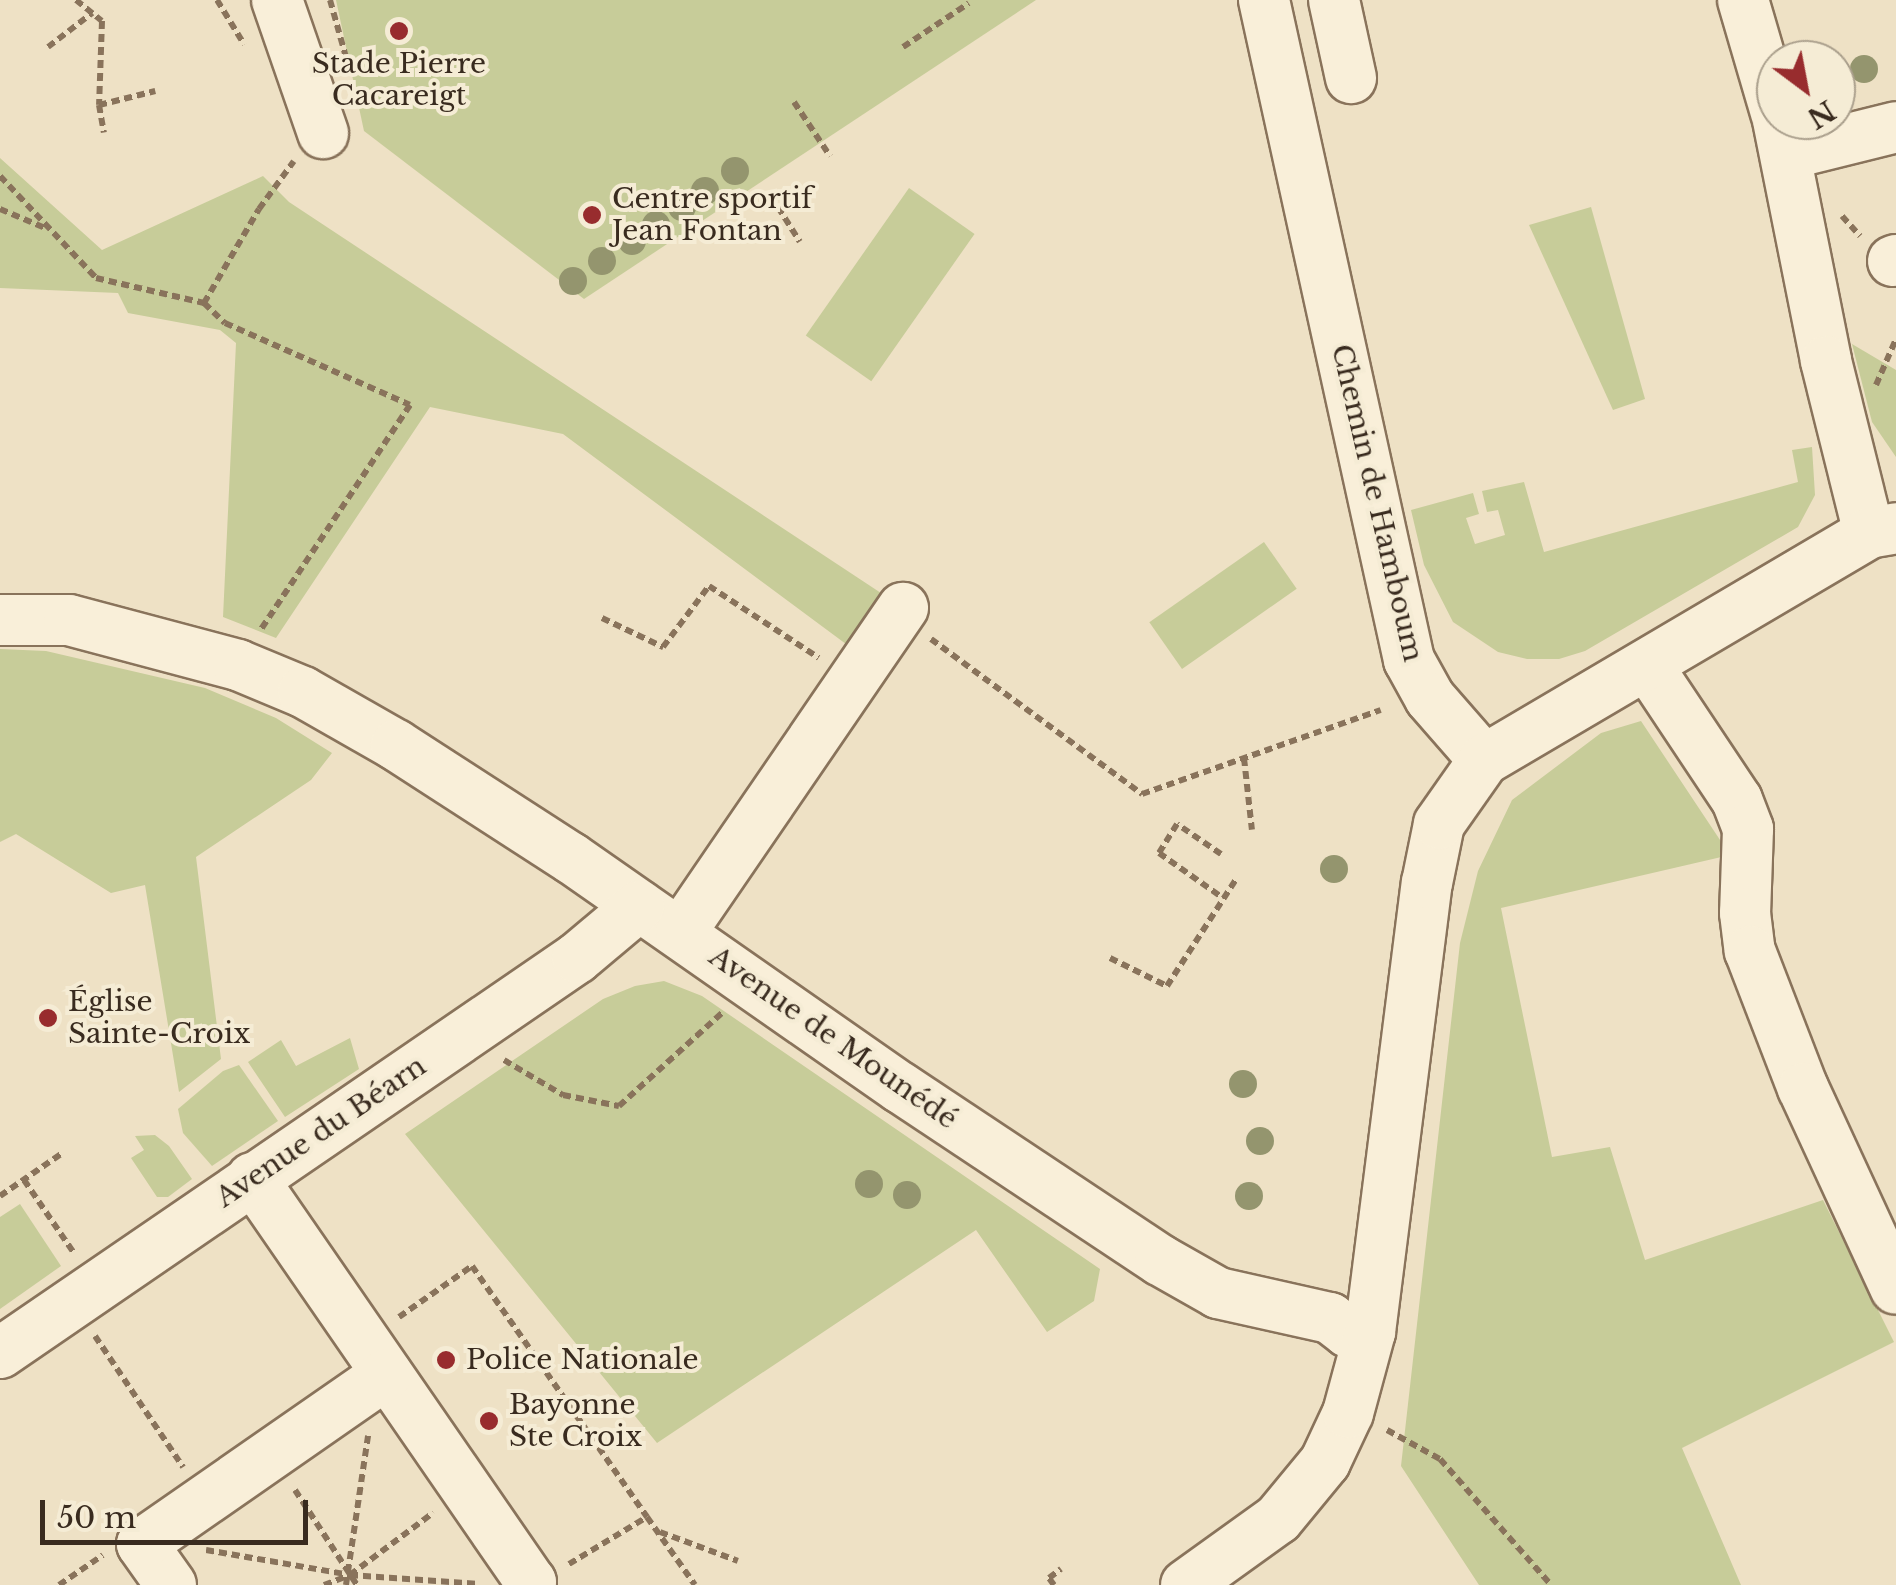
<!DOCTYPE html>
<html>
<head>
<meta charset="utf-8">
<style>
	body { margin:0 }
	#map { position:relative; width:1896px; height:1585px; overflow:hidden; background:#eee1c5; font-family:"Libre Baskerville",serif }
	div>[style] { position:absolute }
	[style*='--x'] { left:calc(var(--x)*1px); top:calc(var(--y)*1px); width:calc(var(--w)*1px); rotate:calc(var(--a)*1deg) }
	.green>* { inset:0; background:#c7cc99; transform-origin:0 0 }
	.path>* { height:6px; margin-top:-3px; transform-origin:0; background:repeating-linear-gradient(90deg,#89735b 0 8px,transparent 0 13px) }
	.roads { filter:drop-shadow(2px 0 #89735b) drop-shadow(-2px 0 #89735b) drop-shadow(0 2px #89735b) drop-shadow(0 -2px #89735b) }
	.minor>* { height:50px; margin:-25px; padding:0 25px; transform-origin:25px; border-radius:25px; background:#f9efd9 }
	.trees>* { width:28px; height:28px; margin:-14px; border-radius:50%; background:#94956e }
	.dots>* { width:28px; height:28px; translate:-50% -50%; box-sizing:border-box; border:5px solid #f5ecd5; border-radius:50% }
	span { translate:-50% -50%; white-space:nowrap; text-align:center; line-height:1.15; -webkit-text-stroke:8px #f5ecd5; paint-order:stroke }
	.poi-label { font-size:28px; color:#392b1f }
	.left { translate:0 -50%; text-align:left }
	.street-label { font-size:28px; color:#392b1f }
	.north { position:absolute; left:1756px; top:40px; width:100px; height:100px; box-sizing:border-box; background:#f5ecd5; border:2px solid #aa9f8c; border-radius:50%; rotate:148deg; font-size:28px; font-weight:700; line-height:40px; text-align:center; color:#392b1f }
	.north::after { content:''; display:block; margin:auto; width:35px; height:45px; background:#982c2e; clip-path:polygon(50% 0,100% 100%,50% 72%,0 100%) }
	.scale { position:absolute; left:40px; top:1500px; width:268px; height:45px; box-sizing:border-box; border:5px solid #392b1f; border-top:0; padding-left:12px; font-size:30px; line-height:35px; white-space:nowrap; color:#392b1f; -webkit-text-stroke:8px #f5ecd5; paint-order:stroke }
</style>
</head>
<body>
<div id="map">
	<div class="green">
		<i style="clip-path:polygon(336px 0,1036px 0,584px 299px,364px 131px)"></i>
		<i style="clip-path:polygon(0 158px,102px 250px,263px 176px,289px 202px,887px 597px,850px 647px,563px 434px,430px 407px,276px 638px,223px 617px,236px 343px,220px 330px,128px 313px,118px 293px,0 288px)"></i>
		<i style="left:909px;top:188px;width:80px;height:180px;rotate:35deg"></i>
		<i style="clip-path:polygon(1591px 207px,1645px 399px,1613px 410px,1529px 225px)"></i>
		<i style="clip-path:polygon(1852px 344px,1896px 370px,1896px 457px,1872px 422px)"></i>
		<i style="clip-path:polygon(1812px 447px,1815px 495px,1798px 527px,1585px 651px,1559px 659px,1527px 659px,1498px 652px,1453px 622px,1424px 565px,1411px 510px,1473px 493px,1479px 514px,1466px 518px,1475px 544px,1505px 535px,1498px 510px,1487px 512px,1482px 491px,1524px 482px,1544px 552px,1798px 482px,1792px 450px)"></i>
		<i style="left:1264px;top:542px;width:57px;height:140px;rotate:55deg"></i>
		<i style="clip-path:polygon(0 649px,46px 651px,205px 688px,276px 718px,332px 753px,311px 780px,196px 857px,221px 1059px,179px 1092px,145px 885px,111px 893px,16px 834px,0 842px)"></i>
		<i style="clip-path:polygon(1641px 721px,1730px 855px,1501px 908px,1552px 1157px,1610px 1147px,1645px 1260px,1823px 1200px,1894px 1342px,1682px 1448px,1741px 1585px,1479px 1585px,1401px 1466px,1460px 943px,1478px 871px,1512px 800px,1601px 733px)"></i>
		<i style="clip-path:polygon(664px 981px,702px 996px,1100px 1269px,1094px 1301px,1047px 1332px,976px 1230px,657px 1443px,405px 1134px,603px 999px,635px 986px)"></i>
		<i style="clip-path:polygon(350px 1038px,359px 1069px,285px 1117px,248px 1062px,281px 1040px,296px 1066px)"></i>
		<i style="clip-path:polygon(239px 1065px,278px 1121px,212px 1166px,183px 1133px,178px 1109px,223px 1071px)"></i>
		<i style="clip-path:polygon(155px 1135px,169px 1146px,192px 1179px,168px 1197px,157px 1197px,131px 1158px,144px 1150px,135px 1136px)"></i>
		<i style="clip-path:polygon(20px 1204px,61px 1266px,0 1309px,0 1217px)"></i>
	</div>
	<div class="path">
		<i style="--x:76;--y:0;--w:33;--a:39"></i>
		<i style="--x:102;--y:21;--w:84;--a:92"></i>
		<i style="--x:99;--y:105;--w:28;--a:80"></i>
		<i style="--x:217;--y:0;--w:52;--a:58.5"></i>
		<i style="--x:330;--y:0;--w:63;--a:74.4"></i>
		<i style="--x:48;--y:47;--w:56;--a:-37.7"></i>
		<i style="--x:903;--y:47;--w:79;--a:-33.7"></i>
		<i style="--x:794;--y:102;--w:65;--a:56.3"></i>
		<i style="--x:99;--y:105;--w:58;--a:-14"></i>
		<i style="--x:0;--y:176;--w:140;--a:46.7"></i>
		<i style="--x:96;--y:278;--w:111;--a:13"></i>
		<i style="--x:204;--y:303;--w:29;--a:44"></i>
		<i style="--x:225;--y:323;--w:202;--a:23.9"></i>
		<i style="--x:410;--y:405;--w:271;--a:123.6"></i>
		<i style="--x:771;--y:196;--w:54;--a:57.8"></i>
		<i style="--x:0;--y:209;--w:49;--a:22.9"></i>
		<i style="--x:1842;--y:216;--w:27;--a:48"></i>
		<i style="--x:204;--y:303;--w:109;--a:-59.7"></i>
		<i style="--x:259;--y:209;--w:59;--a:-53.9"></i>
		<i style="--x:1876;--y:385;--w:50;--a:-66.5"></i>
		<i style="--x:602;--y:618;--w:68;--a:25.4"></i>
		<i style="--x:663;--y:647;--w:76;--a:-53"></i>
		<i style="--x:709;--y:586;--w:131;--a:33.2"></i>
		<i style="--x:931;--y:639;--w:262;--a:36.3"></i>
		<i style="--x:1142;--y:794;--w:253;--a:-19.4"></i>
		<i style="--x:1244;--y:758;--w:72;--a:83.7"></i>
		<i style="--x:1221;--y:854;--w:53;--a:-145.7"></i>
		<i style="--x:1177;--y:824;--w:34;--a:122"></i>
		<i style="--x:1159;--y:853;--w:78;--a:35.1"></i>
		<i style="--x:1110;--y:958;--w:64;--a:26.2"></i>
		<i style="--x:1167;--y:986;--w:129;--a:-57.1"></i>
		<i style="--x:504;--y:1060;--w:69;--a:30.7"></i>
		<i style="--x:563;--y:1095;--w:57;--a:11.1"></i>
		<i style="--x:619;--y:1106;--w:142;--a:-42.1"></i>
		<i style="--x:24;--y:1180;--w:88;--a:55.6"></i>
		<i style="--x:0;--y:1196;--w:74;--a:-34.5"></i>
		<i style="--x:399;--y:1317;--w:89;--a:-34.9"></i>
		<i style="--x:472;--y:1266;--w:306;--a:55.1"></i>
		<i style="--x:95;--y:1336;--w:158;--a:56.1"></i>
		<i style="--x:1387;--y:1430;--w:60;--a:28.7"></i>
		<i style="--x:1440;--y:1459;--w:168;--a:48.6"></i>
		<i style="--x:295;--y:1490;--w:113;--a:56.9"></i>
		<i style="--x:660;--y:1532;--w:83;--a:20.4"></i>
		<i style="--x:206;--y:1550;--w:146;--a:9.8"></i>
		<i style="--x:350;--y:1575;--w:130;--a:4"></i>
		<i style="--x:569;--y:1564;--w:91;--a:-31.1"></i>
		<i style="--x:647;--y:1517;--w:83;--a:54.8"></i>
		<i style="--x:59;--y:1585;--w:53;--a:-34.3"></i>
		<i style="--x:324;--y:1585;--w:28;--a:-21"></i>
		<i style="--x:350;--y:1575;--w:104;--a:-36.8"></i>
		<i style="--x:346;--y:1585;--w:151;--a:-81.6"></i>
		<i style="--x:1054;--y:1585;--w:9;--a:-126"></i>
		<i style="--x:1049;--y:1578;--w:15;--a:-37"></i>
	</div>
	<div class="roads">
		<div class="minor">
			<i style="--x:277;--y:0;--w:141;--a:70.9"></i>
			<i style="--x:1264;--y:0;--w:676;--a:77.61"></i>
			<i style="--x:1409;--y:660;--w:43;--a:61.1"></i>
			<i style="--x:1430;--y:698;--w:82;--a:48.9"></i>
			<i style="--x:1334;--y:0;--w:80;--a:77.7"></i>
			<i style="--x:1743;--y:0;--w:118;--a:73.7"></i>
			<i style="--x:1778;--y:120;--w:246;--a:78.7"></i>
			<i style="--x:1826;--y:361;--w:177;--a:76"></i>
			<i style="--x:1788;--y:154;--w:111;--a:-14"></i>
			<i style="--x:1893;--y:261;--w:3;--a:-18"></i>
			<i style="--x:0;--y:620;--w:69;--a:0"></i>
			<i style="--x:69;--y:620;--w:175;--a:14.9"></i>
			<i style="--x:238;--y:665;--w:70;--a:22.6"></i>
			<i style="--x:303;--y:692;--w:107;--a:29.7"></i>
			<i style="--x:396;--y:745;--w:208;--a:32.9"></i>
			<i style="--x:571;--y:858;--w:402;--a:34.9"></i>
			<i style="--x:901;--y:1088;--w:311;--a:33.6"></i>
			<i style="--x:1160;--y:1260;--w:67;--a:29.6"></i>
			<i style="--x:1218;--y:1293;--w:115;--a:12.6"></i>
			<i style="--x:1330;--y:1318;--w:23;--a:38"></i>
			<i style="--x:1348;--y:1332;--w:22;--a:0"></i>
			<i style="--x:1647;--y:665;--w:162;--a:56.3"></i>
			<i style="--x:1737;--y:800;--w:31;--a:69"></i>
			<i style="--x:1748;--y:829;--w:84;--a:92"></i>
			<i style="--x:1745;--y:913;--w:38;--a:83"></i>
			<i style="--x:1750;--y:951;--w:147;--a:68.9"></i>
			<i style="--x:1803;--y:1088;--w:221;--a:65.2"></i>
			<i style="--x:681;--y:932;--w:393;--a:-55.6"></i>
			<i style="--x:252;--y:1178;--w:491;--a:55.4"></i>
			<i style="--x:531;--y:1582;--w:4;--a:135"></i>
			<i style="--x:0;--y:1353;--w:699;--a:-34.39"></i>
			<i style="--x:577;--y:958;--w:81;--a:-40"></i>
			<i style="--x:171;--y:1585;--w:50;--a:-125.3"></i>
			<i style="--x:142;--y:1544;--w:298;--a:-34.8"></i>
			<i style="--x:1186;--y:1585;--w:113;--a:-35.7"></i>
			<i style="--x:1278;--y:1519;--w:74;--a:-50.5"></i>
			<i style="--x:1325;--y:1462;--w:54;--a:-64.9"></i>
			<i style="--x:1348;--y:1413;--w:84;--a:-74.8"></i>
			<i style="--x:1370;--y:1332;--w:453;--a:-82.8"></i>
			<i style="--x:1427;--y:883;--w:60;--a:-78.5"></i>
			<i style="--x:1439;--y:824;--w:78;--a:-54.9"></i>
			<i style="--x:1484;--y:760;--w:447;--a:-30.5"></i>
			<i style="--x:1869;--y:533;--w:27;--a:-10"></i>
		</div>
	</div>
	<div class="trees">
		<i style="left:1864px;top:69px"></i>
		<i style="left:735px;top:171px"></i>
		<i style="left:705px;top:191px"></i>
		<i style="left:682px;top:207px"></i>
		<i style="left:656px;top:225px"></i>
		<i style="left:632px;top:241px"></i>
		<i style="left:602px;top:261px"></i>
		<i style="left:573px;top:281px"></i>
		<i style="left:1334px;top:869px"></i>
		<i style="left:1243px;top:1084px"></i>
		<i style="left:1260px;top:1141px"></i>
		<i style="left:869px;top:1184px"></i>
		<i style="left:907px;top:1195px"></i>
		<i style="left:1249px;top:1196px"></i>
	</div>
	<div class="dots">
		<i style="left:399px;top:31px;background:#982c2e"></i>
		<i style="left:592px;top:215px;background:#982c2e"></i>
		<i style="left:48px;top:1018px;background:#982c2e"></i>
		<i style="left:446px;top:1360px;background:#982c2e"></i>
		<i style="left:489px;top:1421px;background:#982c2e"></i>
	</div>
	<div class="poi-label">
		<span style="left:399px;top:80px">Stade Pierre<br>Cacareigt</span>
		<span class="left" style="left:612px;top:215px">Centre sportif<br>Jean Fontan</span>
		<span class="left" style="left:68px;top:1018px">Église<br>Sainte-Croix</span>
		<span class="left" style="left:466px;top:1360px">Police Nationale</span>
		<span class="left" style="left:509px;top:1421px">Bayonne<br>Ste Croix</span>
	</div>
	<div class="street-label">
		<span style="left:1377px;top:503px;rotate:77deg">Chemin de Hamboum</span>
		<span style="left:833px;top:1038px;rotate:35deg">Avenue de Mounédé</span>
		<span style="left:321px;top:1132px;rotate:-34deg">Avenue du Béarn</span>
	</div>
	<div class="north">N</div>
	<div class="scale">50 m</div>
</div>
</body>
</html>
